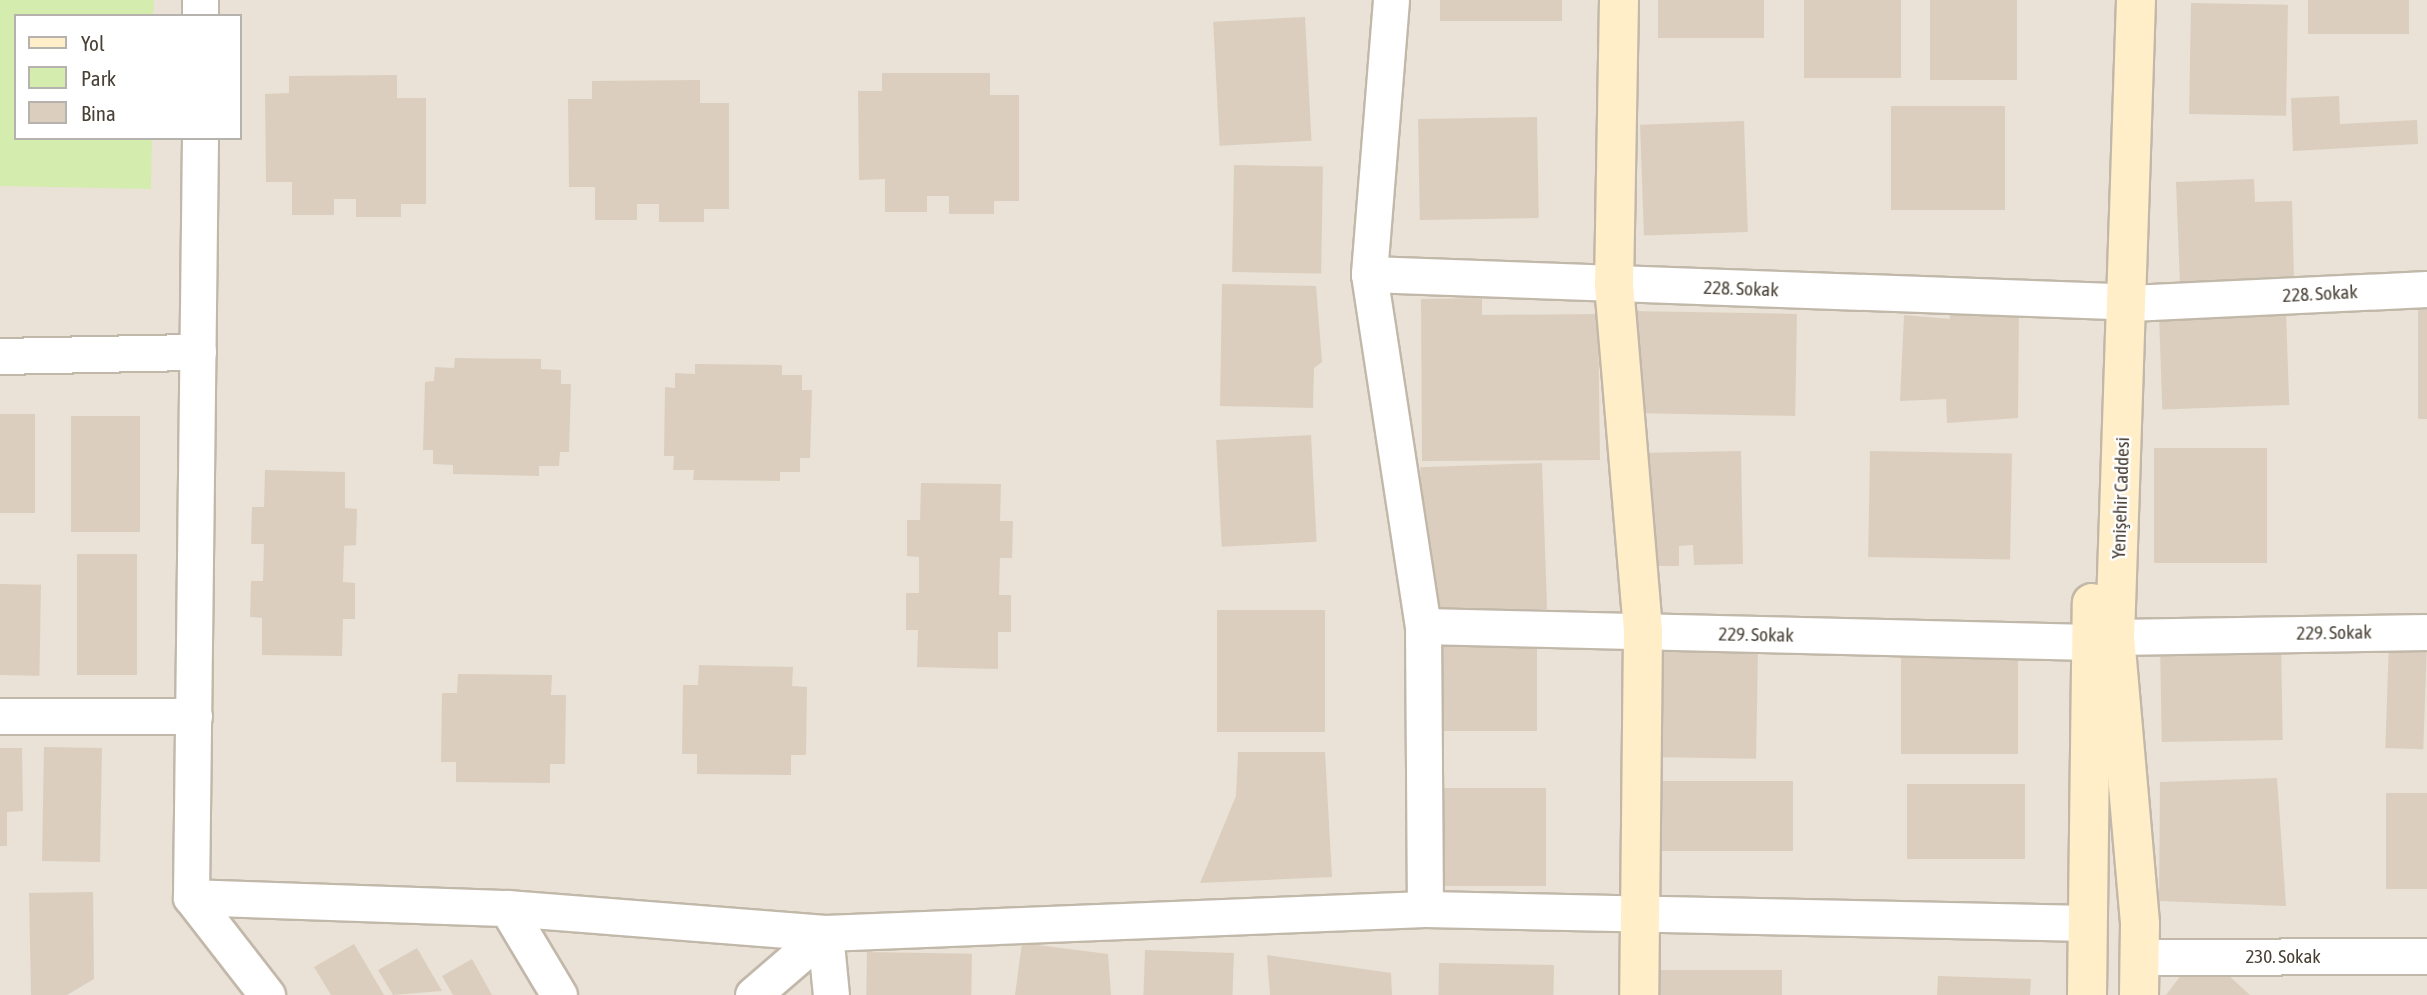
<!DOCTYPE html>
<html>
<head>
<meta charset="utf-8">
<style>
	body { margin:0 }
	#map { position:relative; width:2427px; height:995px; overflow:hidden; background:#f5f0e8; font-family:"Asap Condensed",sans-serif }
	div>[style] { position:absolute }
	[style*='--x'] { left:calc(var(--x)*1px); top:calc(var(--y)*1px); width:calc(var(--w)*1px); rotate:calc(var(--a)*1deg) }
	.residential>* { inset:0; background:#eae2d6 }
	.green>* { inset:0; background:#d4ecae }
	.building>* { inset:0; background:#dbcebf; transform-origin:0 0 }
	.roads { filter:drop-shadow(2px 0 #c2b8aa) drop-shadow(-2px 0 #c2b8aa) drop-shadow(0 2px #c2b8aa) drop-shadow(0 -2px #c2b8aa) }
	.street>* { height:35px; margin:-17.5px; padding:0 17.5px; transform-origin:17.5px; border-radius:17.5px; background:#fff }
	.secondary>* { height:38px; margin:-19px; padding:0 19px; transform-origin:19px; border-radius:19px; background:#ffeec8 }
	span { translate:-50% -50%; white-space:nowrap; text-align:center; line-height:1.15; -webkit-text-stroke:5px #fff; paint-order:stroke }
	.street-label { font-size:19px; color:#494136 }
	.legend { position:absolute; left:14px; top:14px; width:228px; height:126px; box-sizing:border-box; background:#fff; border:2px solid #b6b3af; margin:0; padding:9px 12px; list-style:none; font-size:21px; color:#494136 }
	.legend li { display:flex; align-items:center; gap:14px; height:35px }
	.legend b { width:35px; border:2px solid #b6b3af }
</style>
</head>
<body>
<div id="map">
	<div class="residential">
		<i style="clip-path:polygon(evenodd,0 0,2427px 0,2427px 995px,0 995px,0 0,16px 16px,240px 16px,240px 138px,16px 138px,16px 16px)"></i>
	</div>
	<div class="green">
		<i style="clip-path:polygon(0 0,154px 0,153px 16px,16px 16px,16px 138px,152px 138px,151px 189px,0 186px)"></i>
	</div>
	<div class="building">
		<i style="left:1440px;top:0;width:122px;height:21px"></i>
		<i style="left:1658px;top:0;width:106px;height:38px"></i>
		<i style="left:1804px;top:0;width:97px;height:78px"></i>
		<i style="left:1930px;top:0;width:87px;height:80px"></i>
		<i style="left:2308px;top:0;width:101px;height:34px"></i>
		<i style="left:2191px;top:3px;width:97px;height:111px;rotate:1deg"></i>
		<i style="left:1305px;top:17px;width:124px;height:92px;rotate:87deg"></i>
		<i style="clip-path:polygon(882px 73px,990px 73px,990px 95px,1019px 95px,1019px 201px,994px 201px,994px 214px,949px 214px,949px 196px,927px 196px,927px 212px,885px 212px,885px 179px,859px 180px,858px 91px,882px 91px)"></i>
		<i style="clip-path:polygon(397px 75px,397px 98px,426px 98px,426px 204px,401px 204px,401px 217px,356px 217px,356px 199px,334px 199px,334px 215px,292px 215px,292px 182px,266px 182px,265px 94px,289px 93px,289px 76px)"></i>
		<i style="clip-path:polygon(700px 80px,700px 103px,729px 103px,729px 209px,704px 209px,704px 222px,659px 222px,659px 204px,637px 204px,637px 220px,595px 220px,595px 187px,569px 187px,568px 99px,592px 99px,592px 81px)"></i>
		<i style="clip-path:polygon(2339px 96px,2340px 124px,2417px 120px,2418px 144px,2293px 151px,2291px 98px)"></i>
		<i style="left:1891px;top:106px;width:114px;height:104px"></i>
		<i style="left:1537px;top:117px;width:101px;height:119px;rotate:89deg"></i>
		<i style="left:1744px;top:121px;width:111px;height:104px;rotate:88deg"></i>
		<i style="left:1234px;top:165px;width:89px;height:107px;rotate:1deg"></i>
		<i style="clip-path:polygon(2254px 179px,2255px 202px,2292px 201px,2294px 280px,2180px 285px,2176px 182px)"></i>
		<i style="clip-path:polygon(1222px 284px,1316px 286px,1322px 362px,1314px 368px,1313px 408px,1220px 406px)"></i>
		<i style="clip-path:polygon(1482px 298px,1482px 315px,1598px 314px,1600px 460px,1422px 461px,1421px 299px)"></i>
		<i style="clip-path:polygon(1949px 306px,2019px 312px,2018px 418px,1947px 423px,1946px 399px,1900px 401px,1904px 315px,1950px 319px)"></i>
		<i style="left:2418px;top:309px;width:9px;height:110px"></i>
		<i style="left:1630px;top:311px;width:167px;height:102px;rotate:1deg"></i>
		<i style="left:2286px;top:312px;width:93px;height:127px;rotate:88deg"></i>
		<i style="clip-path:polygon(455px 358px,541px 359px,541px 369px,561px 370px,561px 384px,571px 384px,569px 452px,560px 452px,559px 466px,539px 466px,539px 476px,453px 474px,453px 465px,433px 464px,433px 450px,423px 450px,425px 382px,434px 381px,435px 367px,454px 368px)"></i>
		<i style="clip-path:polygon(695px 364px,782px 365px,782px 375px,802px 375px,802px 390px,812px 390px,810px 458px,800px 458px,800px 472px,780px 472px,780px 481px,693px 480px,694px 470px,673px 470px,674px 456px,664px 456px,665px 387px,675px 388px,675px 373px,695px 374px)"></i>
		<i style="left:0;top:414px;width:35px;height:99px"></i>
		<i style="left:71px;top:416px;width:69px;height:116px"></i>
		<i style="left:1311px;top:435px;width:107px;height:95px;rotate:87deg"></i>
		<i style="left:2267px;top:448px;width:115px;height:113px;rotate:90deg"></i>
		<i style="clip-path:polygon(1741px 451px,1743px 564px,1694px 565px,1693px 545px,1679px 546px,1679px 566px,1641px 566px,1639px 453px)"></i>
		<i style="left:1870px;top:451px;width:142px;height:106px;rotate:1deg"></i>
		<i style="left:1542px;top:463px;width:146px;height:122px;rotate:88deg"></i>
		<i style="clip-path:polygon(265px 470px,345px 472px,345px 508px,357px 509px,356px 545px,344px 546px,343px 582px,355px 583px,355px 619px,343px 619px,342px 656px,262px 655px,262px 618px,250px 617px,251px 581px,263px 581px,264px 544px,251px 544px,252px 507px,264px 507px)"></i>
		<i style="clip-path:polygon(921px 483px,1001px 484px,1000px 521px,1013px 521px,1012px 558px,1000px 558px,999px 595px,1011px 595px,1011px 632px,998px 632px,998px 669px,917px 667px,918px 630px,906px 630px,906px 593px,919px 593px,919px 557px,907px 556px,907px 520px,920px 520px)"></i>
		<i style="left:77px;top:554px;width:60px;height:121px"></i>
		<i style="left:0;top:584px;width:41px;height:91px;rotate:1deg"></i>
		<i style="left:1217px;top:610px;width:108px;height:122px"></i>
		<i style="left:1434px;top:634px;width:103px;height:97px"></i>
		<i style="left:2281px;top:640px;width:100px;height:121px;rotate:89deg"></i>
		<i style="left:2389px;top:642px;width:38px;height:106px;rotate:2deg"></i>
		<i style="left:1652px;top:647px;width:106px;height:110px;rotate:1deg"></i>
		<i style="left:2018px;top:652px;width:102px;height:117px;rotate:90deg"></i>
		<i style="clip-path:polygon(699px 665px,793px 667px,792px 686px,807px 687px,806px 755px,791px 755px,791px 775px,697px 774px,697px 754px,682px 754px,683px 685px,698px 685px)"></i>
		<i style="clip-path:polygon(458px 674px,552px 675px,551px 695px,566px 695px,565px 764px,550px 764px,550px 783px,456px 782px,456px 762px,441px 762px,442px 693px,457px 693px)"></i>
		<i style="left:44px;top:747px;width:58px;height:114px;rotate:1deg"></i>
		<i style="clip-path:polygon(0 748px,22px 748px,23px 811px,7px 812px,7px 846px,0 846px)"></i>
		<i style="clip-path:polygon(1238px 752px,1325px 752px,1332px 877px,1200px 883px,1236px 796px)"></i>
		<i style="clip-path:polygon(2277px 778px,2286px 906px,2159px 901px,2160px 782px)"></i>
		<i style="left:1793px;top:781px;width:70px;height:147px;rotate:90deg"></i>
		<i style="left:2025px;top:784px;width:75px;height:118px;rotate:90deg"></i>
		<i style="left:1425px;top:788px;width:121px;height:98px"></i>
		<i style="left:2386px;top:793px;width:41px;height:96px"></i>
		<i style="clip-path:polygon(93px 892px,94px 979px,67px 995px,31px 995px,29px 893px)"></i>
		<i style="clip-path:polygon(1022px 943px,1108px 954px,1111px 995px,1015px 995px)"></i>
		<i style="clip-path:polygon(354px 944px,384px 995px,331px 995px,314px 967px)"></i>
		<i style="clip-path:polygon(417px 948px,442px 991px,393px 995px,378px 970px)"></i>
		<i style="left:1145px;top:950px;width:89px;height:45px;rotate:2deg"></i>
		<i style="left:867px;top:952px;width:105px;height:43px;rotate:1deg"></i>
		<i style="clip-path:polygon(1267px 955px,1391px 973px,1392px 995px,1270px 995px)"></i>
		<i style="clip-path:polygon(472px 959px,492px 995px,453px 995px,442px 976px)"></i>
		<i style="left:1439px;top:963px;width:115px;height:32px;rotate:1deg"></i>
		<i style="left:1646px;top:970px;width:136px;height:25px"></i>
		<i style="clip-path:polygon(2226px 973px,2250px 995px,2166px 995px,2182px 974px)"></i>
		<i style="clip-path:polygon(1938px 976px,2031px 979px,2030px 995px,1937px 995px)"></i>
	</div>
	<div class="roads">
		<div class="street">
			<i style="--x:1391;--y:0;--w:275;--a:94.6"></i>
			<i style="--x:1369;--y:274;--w:356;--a:81.3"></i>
			<i style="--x:1423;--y:626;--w:283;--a:89.6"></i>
			<i style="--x:200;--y:16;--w:16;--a:-90"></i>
			<i style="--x:200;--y:138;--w:759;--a:90.68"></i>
			<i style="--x:191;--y:897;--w:316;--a:2"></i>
			<i style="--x:507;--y:908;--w:319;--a:4.5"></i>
			<i style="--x:825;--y:933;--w:600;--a:-2.29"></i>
			<i style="--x:1425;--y:909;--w:663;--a:1.21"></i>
			<i style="--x:1369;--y:274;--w:744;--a:2.08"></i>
			<i style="--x:2130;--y:303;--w:297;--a:-2.7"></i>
			<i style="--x:0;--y:356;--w:198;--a:-1.2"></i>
			<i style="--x:1423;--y:626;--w:667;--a:1.37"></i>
			<i style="--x:2115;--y:637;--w:312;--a:-0.9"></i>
			<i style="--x:0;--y:716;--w:194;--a:0"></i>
			<i style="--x:191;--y:897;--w:124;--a:52.2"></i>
			<i style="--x:507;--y:908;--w:101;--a:59.1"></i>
			<i style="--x:2140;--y:957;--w:287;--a:-0.2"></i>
			<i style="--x:753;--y:995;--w:95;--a:-40.7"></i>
			<i style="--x:825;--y:933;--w:62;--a:84.5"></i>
		</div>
		<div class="secondary">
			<i style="--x:1619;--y:0;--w:285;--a:91"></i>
			<i style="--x:1614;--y:285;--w:349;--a:85.2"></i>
			<i style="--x:1643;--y:633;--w:362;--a:90.6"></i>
			<i style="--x:2136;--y:0;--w:637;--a:91.89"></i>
			<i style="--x:2115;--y:637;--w:288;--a:85"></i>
			<i style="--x:2140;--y:924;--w:71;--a:90.8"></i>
			<i style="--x:2087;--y:995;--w:392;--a:-89.3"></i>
		</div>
	</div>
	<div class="street-label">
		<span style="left:1741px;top:289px;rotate:2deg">228. Sokak</span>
		<span style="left:2320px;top:294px;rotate:-3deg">228. Sokak</span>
		<span style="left:2121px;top:498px;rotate:-88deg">Yenişehir Caddesi</span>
		<span style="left:2334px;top:633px;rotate:-1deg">229. Sokak</span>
		<span style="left:1756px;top:635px;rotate:1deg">229. Sokak</span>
		<span style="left:2283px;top:957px">230. Sokak</span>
	</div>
	<ul class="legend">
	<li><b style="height:9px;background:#ffeec8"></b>Yol</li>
	<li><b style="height:19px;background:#d4ecae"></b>Park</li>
	<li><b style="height:19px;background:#dbcebf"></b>Bina</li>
	</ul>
</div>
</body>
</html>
